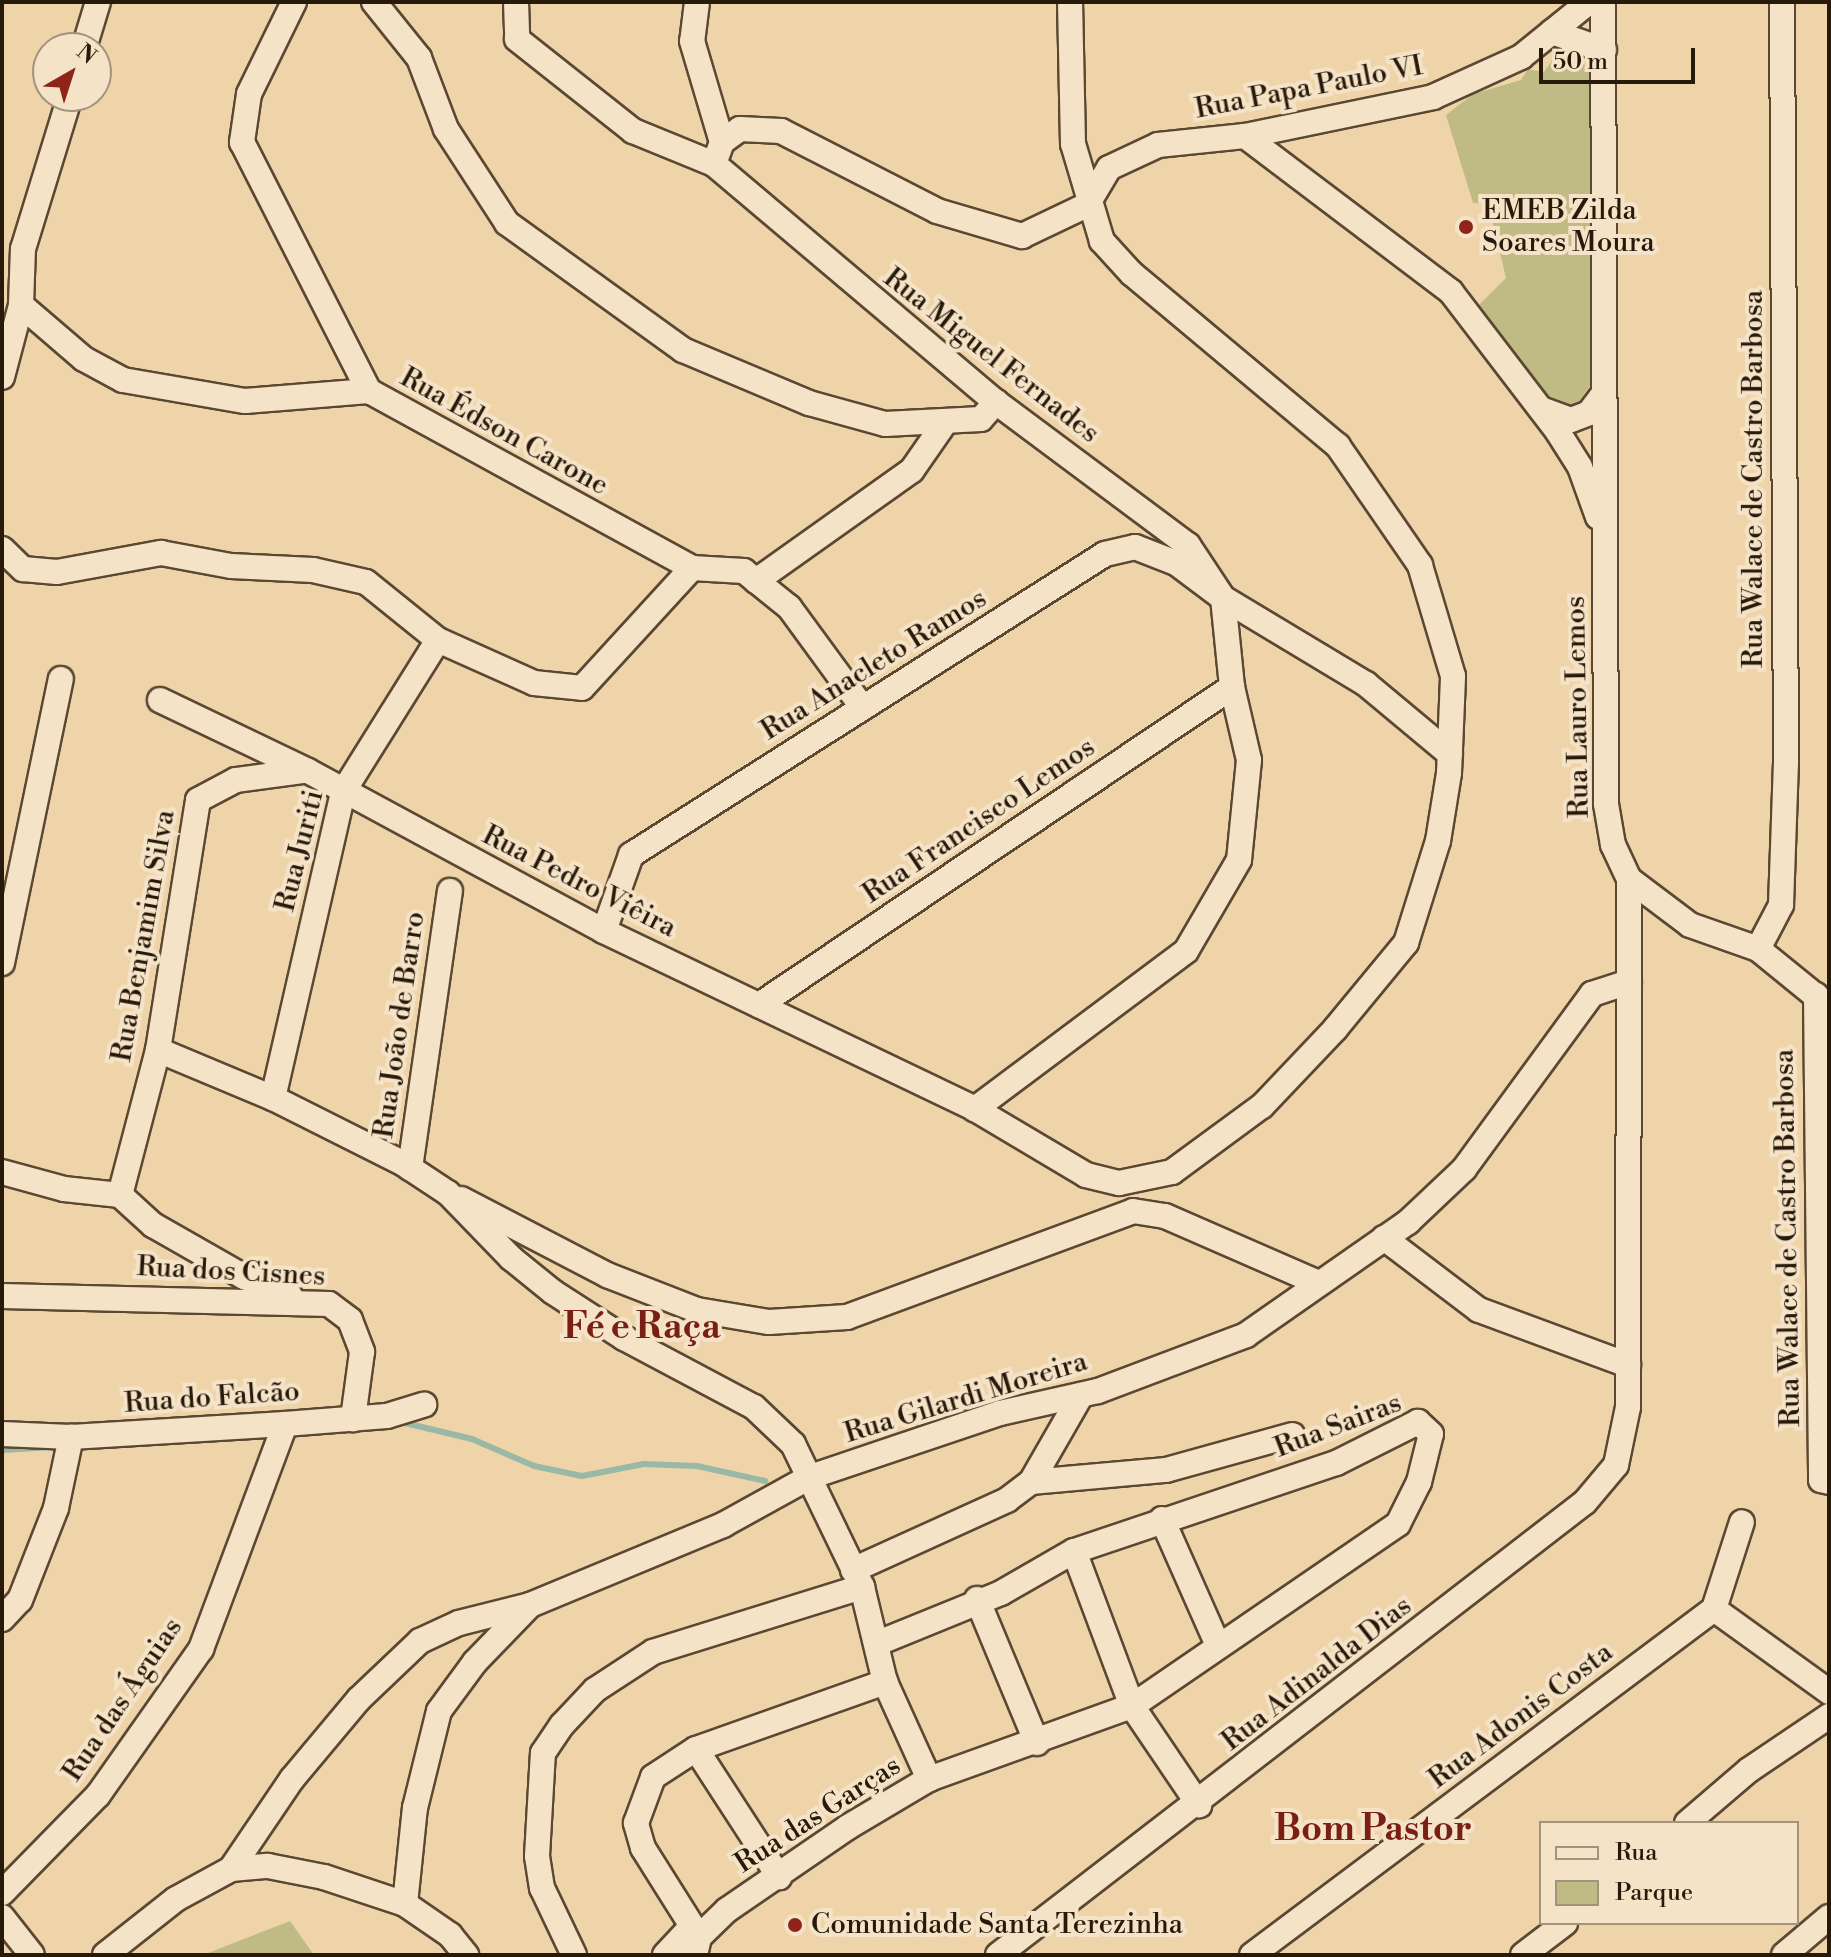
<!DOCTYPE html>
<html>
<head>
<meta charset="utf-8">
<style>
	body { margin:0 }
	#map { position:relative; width:1831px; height:1957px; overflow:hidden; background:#efd4aa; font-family:"Libre Bodoni",serif }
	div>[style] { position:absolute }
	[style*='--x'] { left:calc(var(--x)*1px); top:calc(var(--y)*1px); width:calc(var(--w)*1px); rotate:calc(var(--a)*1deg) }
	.green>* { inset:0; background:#c0bb84 }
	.stream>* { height:6px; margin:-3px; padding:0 3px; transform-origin:3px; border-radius:3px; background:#9ab8a6 }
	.roads { filter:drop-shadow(2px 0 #5a4833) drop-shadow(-2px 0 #5a4833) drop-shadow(0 2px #5a4833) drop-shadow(0 -2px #5a4833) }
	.minor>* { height:24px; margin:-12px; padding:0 12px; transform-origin:12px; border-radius:12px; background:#f5e3c8 }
	.dots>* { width:22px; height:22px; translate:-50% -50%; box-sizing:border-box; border:4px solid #f5e3c8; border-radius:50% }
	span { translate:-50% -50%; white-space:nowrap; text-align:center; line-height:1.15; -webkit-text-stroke:8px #f5e3c8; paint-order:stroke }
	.street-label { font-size:28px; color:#281a0b }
	.poi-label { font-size:28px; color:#281a0b }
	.left { translate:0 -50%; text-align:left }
	.district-label { font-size:36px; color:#7a1f14; font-weight:700 }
	.frame { position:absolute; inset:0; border:4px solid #281a0b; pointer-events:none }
	.legend { position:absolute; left:1539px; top:1821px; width:260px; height:104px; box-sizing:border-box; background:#f5e3c8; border:2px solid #a3937c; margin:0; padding:10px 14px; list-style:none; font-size:24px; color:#281a0b }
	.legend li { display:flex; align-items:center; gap:16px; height:40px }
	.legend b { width:40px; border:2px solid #a3937c }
	.north { position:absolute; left:32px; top:32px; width:80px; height:80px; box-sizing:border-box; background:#f5e3c8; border:2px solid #a3937c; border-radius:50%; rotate:39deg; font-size:22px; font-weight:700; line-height:32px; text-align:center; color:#281a0b }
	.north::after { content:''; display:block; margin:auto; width:28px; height:36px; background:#8f2418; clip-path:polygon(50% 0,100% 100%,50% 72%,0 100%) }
	.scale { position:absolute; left:1539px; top:48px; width:156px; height:36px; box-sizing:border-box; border:4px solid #281a0b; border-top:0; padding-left:10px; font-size:24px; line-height:28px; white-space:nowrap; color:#281a0b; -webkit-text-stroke:6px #f5e3c8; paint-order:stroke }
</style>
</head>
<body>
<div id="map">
	<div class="green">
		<i style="clip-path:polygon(1555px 56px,1589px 66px,1599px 101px,1592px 383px,1570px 413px,1544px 399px,1472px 312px,1506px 278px,1488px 203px,1473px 203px,1446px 115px,1473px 94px,1521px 80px,1528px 69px,1544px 72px)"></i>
		<i style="clip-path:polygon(290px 1921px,314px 1955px,203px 1955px)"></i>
	</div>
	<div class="stream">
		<i style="--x:401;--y:1422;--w:73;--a:13.5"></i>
		<i style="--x:472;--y:1439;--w:68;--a:23.5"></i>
		<i style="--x:534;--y:1466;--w:49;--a:11.8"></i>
		<i style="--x:582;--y:1476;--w:63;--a:-11"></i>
		<i style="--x:644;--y:1464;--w:53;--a:2.2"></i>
		<i style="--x:697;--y:1466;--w:70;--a:12.4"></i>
		<i style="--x:2;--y:1450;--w:53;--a:-3.2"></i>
	</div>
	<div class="roads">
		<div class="minor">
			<i style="--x:294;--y:2;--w:102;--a:116.1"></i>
			<i style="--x:249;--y:94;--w:49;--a:98.3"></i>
			<i style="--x:242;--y:142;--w:280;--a:63"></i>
			<i style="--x:374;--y:2;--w:72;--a:51.2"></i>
			<i style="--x:419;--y:58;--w:76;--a:69.2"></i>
			<i style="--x:446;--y:129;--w:112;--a:57"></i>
			<i style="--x:507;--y:223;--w:217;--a:35.8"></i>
			<i style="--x:683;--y:350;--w:137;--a:22.8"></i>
			<i style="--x:809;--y:403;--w:79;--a:15.4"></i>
			<i style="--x:885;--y:424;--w:96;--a:-3"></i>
			<i style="--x:981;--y:419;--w:23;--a:-49"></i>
			<i style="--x:516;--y:2;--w:37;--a:88"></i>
			<i style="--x:517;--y:39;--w:148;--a:38.4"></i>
			<i style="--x:633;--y:131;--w:87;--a:22.2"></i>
			<i style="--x:714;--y:164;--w:369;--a:40.2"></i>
			<i style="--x:996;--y:402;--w:239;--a:36.7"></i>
			<i style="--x:1188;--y:545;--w:64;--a:56.6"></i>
			<i style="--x:1223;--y:598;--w:89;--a:84.2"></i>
			<i style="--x:1232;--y:687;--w:75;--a:76.9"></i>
			<i style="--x:1249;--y:760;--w:100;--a:95.7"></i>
			<i style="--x:1239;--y:860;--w:105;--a:120.2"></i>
			<i style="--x:1186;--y:951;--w:264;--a:143.2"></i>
			<i style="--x:697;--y:2;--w:39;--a:97"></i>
			<i style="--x:692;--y:41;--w:105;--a:73.5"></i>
			<i style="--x:1552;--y:32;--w:55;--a:19.1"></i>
			<i style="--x:84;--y:48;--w:48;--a:-73.1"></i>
			<i style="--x:1245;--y:136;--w:258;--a:37.1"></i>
			<i style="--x:1451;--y:292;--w:176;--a:52.6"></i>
			<i style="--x:1558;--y:432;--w:41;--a:57.8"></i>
			<i style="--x:1580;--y:467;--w:53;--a:70.2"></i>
			<i style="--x:714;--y:164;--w:23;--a:-70"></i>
			<i style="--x:722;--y:142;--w:22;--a:-36"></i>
			<i style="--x:740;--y:129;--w:41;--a:2.8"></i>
			<i style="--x:781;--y:131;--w:175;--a:27.1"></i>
			<i style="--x:937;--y:211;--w:89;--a:16.4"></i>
			<i style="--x:1022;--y:236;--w:72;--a:-25.5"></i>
			<i style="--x:1087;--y:205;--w:43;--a:-59.3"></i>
			<i style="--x:1109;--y:168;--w:54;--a:-25.1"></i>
			<i style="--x:1158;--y:145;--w:87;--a:-5.9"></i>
			<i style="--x:1245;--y:136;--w:192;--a:-11.7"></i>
			<i style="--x:1433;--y:97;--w:97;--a:-24.4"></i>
			<i style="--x:1521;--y:57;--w:87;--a:-39"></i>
			<i style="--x:21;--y:305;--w:83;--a:40.6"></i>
			<i style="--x:84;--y:359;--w:44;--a:28.3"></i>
			<i style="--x:123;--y:380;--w:124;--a:9.8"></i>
			<i style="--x:245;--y:401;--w:124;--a:-4.6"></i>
			<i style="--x:369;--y:391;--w:368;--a:28.7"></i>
			<i style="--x:692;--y:568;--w:52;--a:3.3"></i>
			<i style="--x:744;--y:571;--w:58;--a:38.7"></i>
			<i style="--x:789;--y:607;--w:125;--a:53.8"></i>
			<i style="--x:2;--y:377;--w:74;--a:-75.2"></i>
			<i style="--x:21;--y:305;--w:56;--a:-88"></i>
			<i style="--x:23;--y:249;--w:160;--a:-72.9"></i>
			<i style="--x:1541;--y:409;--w:32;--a:20"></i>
			<i style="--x:1571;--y:420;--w:19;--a:-21"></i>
			<i style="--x:1589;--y:413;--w:25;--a:-53"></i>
			<i style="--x:2;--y:549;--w:29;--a:44"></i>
			<i style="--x:23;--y:569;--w:34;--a:5"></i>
			<i style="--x:57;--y:572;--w:106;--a:-10.4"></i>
			<i style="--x:161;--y:553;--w:71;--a:10.5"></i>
			<i style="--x:231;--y:566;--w:82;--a:2.8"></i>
			<i style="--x:313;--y:570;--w:54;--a:12.8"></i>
			<i style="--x:366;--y:582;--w:92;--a:38.9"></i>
			<i style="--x:438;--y:640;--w:105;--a:24.1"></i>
			<i style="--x:534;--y:683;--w:48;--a:5.9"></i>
			<i style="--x:582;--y:688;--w:163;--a:-47.5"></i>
			<i style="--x:756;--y:581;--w:191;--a:-35.4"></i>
			<i style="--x:912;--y:470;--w:56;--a:-55.2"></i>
			<i style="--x:160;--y:700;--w:164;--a:25.6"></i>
			<i style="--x:308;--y:771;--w:336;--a:28.4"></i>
			<i style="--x:604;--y:931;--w:411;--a:25.6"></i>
			<i style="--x:975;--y:1109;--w:129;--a:30.7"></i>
			<i style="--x:1086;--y:1175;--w:34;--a:14"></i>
			<i style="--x:1119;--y:1183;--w:54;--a:-11.7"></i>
			<i style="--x:1172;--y:1172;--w:112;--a:-36.3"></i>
			<i style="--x:1262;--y:1106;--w:106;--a:-46.5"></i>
			<i style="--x:1335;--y:1029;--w:112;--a:-50.5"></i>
			<i style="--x:1406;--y:943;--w:107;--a:-72.6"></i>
			<i style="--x:1438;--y:841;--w:69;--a:-80.8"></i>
			<i style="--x:1449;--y:773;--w:97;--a:-87.6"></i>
			<i style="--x:1453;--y:676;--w:116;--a:-106.6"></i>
			<i style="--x:1420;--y:565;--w:145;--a:-124.6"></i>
			<i style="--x:1338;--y:446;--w:268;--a:-140.1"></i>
			<i style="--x:1132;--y:274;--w:45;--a:-132.3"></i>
			<i style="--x:1102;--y:241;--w:101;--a:-106.6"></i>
			<i style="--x:1073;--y:144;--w:142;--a:-91.2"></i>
			<i style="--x:1629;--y:879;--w:76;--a:37"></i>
			<i style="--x:1690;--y:925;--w:72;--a:19.4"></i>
			<i style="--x:1758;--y:949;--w:89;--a:39.1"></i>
			<i style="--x:604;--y:931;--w:81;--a:-70.4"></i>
			<i style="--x:631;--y:855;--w:561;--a:-32.42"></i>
			<i style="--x:1105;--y:554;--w:31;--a:-13"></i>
			<i style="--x:1135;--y:547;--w:44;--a:21.3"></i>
			<i style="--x:1176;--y:563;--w:59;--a:36.7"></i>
			<i style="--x:1223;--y:598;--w:167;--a:31"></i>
			<i style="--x:1366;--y:684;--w:109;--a:39.8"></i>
			<i style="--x:1758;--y:949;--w:50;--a:-62.4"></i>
			<i style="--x:1781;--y:905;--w:142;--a:-88"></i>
			<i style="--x:1786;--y:763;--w:761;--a:-90.3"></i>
			<i style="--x:2;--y:963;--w:290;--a:-78.3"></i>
			<i style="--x:1816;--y:995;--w:485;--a:89.4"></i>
			<i style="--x:1821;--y:1480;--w:8;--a:14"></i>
			<i style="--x:759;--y:1005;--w:570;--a:-33.91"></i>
			<i style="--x:158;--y:1050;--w:125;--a:22.7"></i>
			<i style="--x:273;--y:1098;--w:147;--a:26.7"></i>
			<i style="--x:404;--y:1164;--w:53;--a:33.4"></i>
			<i style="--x:448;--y:1193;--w:91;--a:45.9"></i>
			<i style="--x:511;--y:1258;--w:54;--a:39"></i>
			<i style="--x:553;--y:1292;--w:85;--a:32.9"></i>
			<i style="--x:624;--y:1338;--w:147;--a:28"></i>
			<i style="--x:754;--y:1407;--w:54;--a:43.5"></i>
			<i style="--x:793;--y:1444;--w:159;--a:64.2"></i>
			<i style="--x:862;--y:1587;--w:98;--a:76.4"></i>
			<i style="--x:885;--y:1682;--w:107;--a:65.6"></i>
			<i style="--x:273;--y:1098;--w:314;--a:-77.1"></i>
			<i style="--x:343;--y:792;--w:179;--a:-58"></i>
			<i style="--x:410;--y:1168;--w:280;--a:-81.8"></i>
			<i style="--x:2;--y:1172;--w:64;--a:15.3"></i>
			<i style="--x:64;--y:1189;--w:56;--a:6.1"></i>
			<i style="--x:120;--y:1195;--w:45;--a:42.3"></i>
			<i style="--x:153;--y:1225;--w:105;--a:29.7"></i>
			<i style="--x:244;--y:1277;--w:50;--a:22.4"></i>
			<i style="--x:120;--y:1195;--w:150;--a:-75.3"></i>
			<i style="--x:158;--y:1050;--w:253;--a:-80.9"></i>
			<i style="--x:198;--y:800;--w:43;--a:-27.8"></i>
			<i style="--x:236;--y:780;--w:68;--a:-7.7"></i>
			<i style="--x:461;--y:1199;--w:165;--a:27.5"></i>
			<i style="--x:607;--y:1275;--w:97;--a:21.3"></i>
			<i style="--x:697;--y:1310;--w:73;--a:9.5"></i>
			<i style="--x:769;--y:1322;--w:78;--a:-3.7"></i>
			<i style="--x:847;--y:1317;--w:305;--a:-20.3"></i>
			<i style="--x:1133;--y:1211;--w:32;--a:9"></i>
			<i style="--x:1165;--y:1216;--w:167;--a:23.6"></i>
			<i style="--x:1384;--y:1238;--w:119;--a:37.2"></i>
			<i style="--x:1479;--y:1310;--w:159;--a:20.3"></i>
			<i style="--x:2;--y:1296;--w:327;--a:1.4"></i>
			<i style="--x:329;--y:1304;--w:26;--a:37"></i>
			<i style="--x:350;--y:1320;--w:34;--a:69"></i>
			<i style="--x:362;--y:1352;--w:68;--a:97.7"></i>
			<i style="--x:2;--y:1434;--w:69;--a:2.5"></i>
			<i style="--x:71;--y:1437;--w:214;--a:-3.5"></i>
			<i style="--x:285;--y:1424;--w:102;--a:-4.5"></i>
			<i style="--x:387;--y:1416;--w:39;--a:-17"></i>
			<i style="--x:1031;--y:1482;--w:136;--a:-5.1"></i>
			<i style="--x:1166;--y:1470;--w:131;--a:-15.5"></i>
			<i style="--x:1162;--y:1519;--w:136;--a:66.1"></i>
			<i style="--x:1074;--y:1551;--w:165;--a:69.5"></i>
			<i style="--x:1132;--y:1706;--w:120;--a:55.9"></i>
			<i style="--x:853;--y:1570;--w:169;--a:-24.4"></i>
			<i style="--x:1007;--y:1500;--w:30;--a:-37"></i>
			<i style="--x:1031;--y:1482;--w:100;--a:-60.1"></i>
			<i style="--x:977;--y:1599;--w:156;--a:67.4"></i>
			<i style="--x:1714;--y:1609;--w:142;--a:35.8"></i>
			<i style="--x:2;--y:1619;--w:26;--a:-47"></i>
			<i style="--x:20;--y:1600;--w:99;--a:-68.6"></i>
			<i style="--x:56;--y:1508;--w:73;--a:-78.1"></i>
			<i style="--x:696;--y:1749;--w:153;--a:57"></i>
			<i style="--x:1687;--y:1823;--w:82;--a:-40.5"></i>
			<i style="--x:1749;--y:1770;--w:97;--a:-34"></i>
			<i style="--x:231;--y:1869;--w:109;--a:-55.9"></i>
			<i style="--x:292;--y:1779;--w:104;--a:-50.1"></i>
			<i style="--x:359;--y:1699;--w:84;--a:-43.6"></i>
			<i style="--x:420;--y:1641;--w:43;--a:-24.8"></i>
			<i style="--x:459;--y:1623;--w:73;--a:-14.2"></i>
			<i style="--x:2;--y:1893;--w:137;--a:-45.6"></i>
			<i style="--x:98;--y:1795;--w:179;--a:-54.8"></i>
			<i style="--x:201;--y:1649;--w:240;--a:-69.5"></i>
			<i style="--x:405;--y:1904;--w:97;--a:-84.1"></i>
			<i style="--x:415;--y:1808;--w:100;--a:-76.1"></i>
			<i style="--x:439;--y:1711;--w:61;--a:-53.7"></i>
			<i style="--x:475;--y:1662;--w:79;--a:-46"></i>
			<i style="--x:530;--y:1605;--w:209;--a:-22.5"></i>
			<i style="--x:723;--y:1525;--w:99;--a:-28.9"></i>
			<i style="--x:810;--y:1477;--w:200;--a:-18.6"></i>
			<i style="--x:1000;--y:1413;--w:100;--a:-12.7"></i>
			<i style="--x:1098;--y:1391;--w:158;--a:-20.7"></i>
			<i style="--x:1246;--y:1335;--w:198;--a:-34.9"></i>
			<i style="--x:1408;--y:1222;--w:77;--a:-43.4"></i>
			<i style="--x:1464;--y:1169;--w:217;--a:-53.8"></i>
			<i style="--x:1592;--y:994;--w:39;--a:-18"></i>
			<i style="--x:2;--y:1917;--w:48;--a:51.7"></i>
			<i style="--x:699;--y:1937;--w:105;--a:-122.2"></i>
			<i style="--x:643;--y:1848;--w:26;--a:-106"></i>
			<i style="--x:636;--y:1823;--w:49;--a:-69.7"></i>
			<i style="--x:653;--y:1777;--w:51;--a:-33.1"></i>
			<i style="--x:696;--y:1749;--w:201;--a:-19.5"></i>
			<i style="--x:105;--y:1955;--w:90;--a:-38.3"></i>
			<i style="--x:176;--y:1899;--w:63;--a:-28.6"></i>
			<i style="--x:231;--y:1869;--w:37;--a:-5"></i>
			<i style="--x:268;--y:1866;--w:57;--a:11.1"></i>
			<i style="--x:324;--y:1877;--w:85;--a:18.4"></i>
			<i style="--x:405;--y:1904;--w:55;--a:34.6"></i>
			<i style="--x:450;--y:1935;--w:26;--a:51"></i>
			<i style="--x:574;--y:1955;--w:74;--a:-115.5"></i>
			<i style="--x:542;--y:1888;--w:32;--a:-99"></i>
			<i style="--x:537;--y:1856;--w:103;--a:-86.7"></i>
			<i style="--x:543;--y:1753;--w:34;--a:-56"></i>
			<i style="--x:562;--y:1725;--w:48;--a:-46.7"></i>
			<i style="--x:595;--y:1690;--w:69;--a:-33.2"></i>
			<i style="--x:653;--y:1652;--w:219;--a:-17.3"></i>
			<i style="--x:665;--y:1955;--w:37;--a:-47"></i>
			<i style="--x:695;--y:1955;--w:18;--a:-77"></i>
			<i style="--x:699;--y:1937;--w:39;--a:-44"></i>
			<i style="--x:727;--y:1910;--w:147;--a:-34.4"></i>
			<i style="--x:848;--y:1827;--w:94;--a:-30.7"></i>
			<i style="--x:929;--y:1779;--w:216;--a:-19.8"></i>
			<i style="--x:1132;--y:1706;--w:322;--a:-34.4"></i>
			<i style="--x:1398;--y:1524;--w:47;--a:-63.4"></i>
			<i style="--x:1419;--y:1482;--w:49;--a:-76"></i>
			<i style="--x:1431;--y:1434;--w:18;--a:-137"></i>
			<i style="--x:1418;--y:1422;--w:92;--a:153.4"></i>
			<i style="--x:1336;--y:1463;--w:276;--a:161.4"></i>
			<i style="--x:1074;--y:1551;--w:84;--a:150.1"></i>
			<i style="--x:1001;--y:1593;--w:133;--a:157.9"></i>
			<i style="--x:998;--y:1955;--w:741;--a:-37.66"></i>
			<i style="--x:1585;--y:1502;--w:48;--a:-50"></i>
			<i style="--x:1616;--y:1465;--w:59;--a:-78.3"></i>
			<i style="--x:1628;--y:1407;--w:528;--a:-89.89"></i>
			<i style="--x:1629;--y:879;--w:38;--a:-115"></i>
			<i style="--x:1613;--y:845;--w:42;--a:-99.7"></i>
			<i style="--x:1606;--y:804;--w:802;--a:-90.21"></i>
			<i style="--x:1252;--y:1955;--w:577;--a:-36.83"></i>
			<i style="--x:1714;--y:1609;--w:91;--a:-72.2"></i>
			<i style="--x:1523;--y:1955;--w:53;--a:-37.3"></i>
			<i style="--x:1784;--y:1955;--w:59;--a:-40.2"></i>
		</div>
	</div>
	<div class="dots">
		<i style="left:1466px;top:227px;background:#8f2418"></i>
		<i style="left:795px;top:1925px;background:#8f2418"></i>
	</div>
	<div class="street-label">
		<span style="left:1309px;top:88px;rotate:-11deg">Rua Papa Paulo VI</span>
		<span style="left:991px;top:356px;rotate:38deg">Rua Miguel Fernades</span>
		<span style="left:504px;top:432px;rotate:29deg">Rua Édson Carone</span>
		<span style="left:1754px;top:479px;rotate:-90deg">Rua Walace de Castro Barbosa</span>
		<span style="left:874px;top:665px;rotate:-32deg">Rua Anacleto Ramos</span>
		<span style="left:1578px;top:707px;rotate:-91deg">Rua Lauro Lemos</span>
		<span style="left:979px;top:821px;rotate:-34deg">Rua Francisco Lemos</span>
		<span style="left:300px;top:851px;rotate:-76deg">Rua Juriti</span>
		<span style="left:579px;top:882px;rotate:27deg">Rua Pedro Viêira</span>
		<span style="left:144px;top:936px;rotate:-80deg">Rua Benjamim Silva</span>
		<span style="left:400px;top:1025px;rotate:-82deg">Rua João de Barro</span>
		<span style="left:1788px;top:1238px;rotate:-91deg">Rua Walace de Castro Barbosa</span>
		<span style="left:231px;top:1272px;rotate:3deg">Rua dos Cisnes</span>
		<span style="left:212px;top:1398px;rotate:-4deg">Rua do Falcão</span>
		<span style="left:966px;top:1398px;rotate:-17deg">Rua Gilardi Moreira</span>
		<span style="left:1338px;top:1426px;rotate:-21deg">Rua Sairas</span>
		<span style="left:1317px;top:1674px;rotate:-38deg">Rua Adinalda Dias</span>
		<span style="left:123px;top:1700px;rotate:-56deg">Rua das Águias</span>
		<span style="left:1521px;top:1716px;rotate:-37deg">Rua Adonis Costa</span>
		<span style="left:818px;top:1815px;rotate:-33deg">Rua das Garças</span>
	</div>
	<div class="poi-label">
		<span class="left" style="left:1482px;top:227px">EMEB Zilda<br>Soares Moura</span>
		<span class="left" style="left:811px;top:1925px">Comunidade Santa Terezinha</span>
	</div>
	<div class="district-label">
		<span style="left:642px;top:1328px">Fé e Raça</span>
		<span style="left:1373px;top:1830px">Bom Pastor</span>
	</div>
	<div class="frame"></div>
	<ul class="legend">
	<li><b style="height:10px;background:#f5e3c8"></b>Rua</li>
	<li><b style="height:22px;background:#c0bb84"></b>Parque</li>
	</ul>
	<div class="north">N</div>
	<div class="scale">50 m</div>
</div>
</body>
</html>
